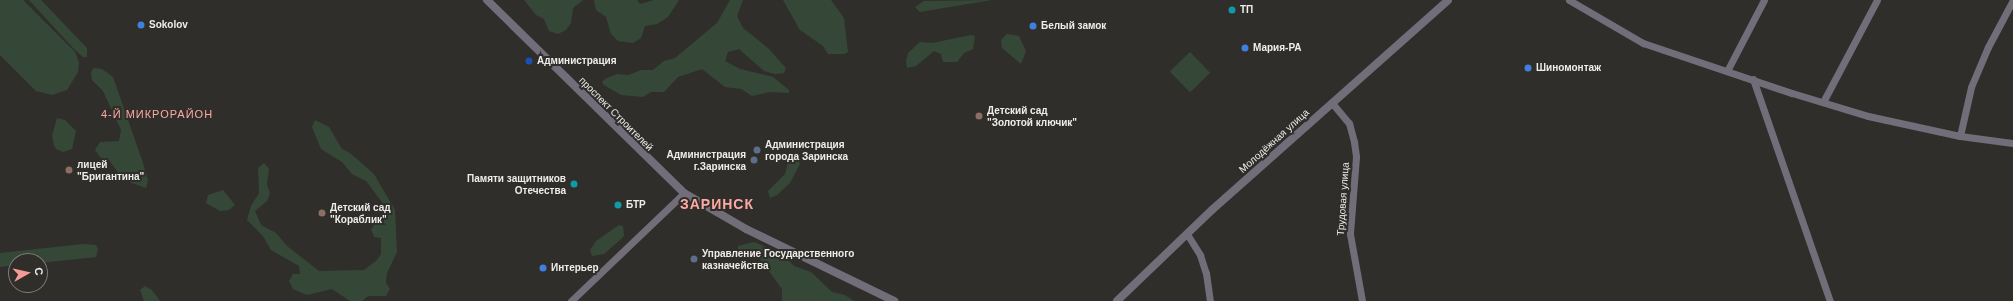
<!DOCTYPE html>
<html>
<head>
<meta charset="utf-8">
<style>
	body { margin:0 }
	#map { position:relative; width:2013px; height:301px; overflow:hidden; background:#302e2a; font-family:Arial,sans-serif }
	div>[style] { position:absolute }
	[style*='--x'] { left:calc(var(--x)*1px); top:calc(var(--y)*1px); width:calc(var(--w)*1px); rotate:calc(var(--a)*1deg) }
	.green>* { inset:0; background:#354837; transform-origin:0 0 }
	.minor>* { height:7px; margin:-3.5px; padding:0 3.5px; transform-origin:3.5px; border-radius:3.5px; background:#716e7a }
	.tertiary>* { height:8px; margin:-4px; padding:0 4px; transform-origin:4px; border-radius:4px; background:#716e7a }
	.dots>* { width:11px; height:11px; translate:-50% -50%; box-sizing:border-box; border:2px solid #302e2a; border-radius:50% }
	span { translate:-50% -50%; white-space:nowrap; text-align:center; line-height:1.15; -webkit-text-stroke:4px #302e2a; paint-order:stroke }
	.poi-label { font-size:10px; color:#eeedea; font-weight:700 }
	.left { translate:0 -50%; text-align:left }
	.right { translate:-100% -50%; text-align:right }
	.street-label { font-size:10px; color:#eeedea }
	.neighbourhood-label { font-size:11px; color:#fda9a4; letter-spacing:1px }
	.district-label { font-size:14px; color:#fda9a4; font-weight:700; letter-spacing:1px }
	.north { position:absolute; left:8px; top:253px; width:40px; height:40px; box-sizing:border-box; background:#302e2a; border:1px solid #7c7a77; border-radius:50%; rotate:82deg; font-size:11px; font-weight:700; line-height:16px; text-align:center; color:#eeedea }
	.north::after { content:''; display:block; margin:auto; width:14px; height:18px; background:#f59b97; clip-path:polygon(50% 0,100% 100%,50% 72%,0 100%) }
</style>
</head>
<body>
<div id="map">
	<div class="green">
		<i style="clip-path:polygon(0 0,23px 0,75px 52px,79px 62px,78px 72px,67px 90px,52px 95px,36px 91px,0 55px)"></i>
		<i style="clip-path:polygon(29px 0,41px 0,87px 48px,87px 57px,83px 57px,73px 48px)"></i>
		<i style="clip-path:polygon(524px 0,583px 0,573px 8px,571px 23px,566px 30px,558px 34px,549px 31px,544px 19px,536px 15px)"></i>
		<i style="clip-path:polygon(594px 0,637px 0,640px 4px,654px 0,679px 0,668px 17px,657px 24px,645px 26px,641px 38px,633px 43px,618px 41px,611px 34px,606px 17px,596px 10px)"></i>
		<i style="clip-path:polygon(730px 0,743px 0,737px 16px,743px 28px,768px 48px,786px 68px,784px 73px,775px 74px,764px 71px,739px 49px,728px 52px,725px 61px,740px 69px,773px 77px,789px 90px,789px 93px,769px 92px,752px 96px,741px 89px,725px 87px,702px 69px,678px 77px,664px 92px,651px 92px,643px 97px,621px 95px,604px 85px,602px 82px,605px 79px,617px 74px,629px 75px,641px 70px,653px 70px,664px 61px,675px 58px,717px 23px)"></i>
		<i style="clip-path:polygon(783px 0,831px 0,844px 18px,848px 52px,844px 54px,828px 54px,823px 46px,800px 30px)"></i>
		<i style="clip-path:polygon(992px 0,920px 12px,915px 7px,924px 1px)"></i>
		<i style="clip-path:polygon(1007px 34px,1019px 36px,1026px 51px,1021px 64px,1002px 48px,1001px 40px)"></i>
		<i style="clip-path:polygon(971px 35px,975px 36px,973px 49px,964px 53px,957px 62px,943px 62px,941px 54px,934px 51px,916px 66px,907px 68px,906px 61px,908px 53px,920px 42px,932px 43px)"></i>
		<i style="left:1190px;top:52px;width:29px;height:28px;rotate:46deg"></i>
		<i style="clip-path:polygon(94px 68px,102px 69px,113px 77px,143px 163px,148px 180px,146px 188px,129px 182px,117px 171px,109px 160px,101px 158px,95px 150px,100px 142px,119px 141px,121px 130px,103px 91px,92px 80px,91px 72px)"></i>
		<i style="clip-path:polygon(57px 118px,65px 120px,76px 131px,72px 149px,63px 152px,56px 149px,54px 145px,52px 136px)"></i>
		<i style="clip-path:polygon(315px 120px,329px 127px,342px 149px,350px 153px,374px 174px,395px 210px,397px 252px,387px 273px,386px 283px,390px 289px,386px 296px,368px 296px,362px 301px,350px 301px,332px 289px,307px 295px,293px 289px,289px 281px,293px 274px,300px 274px,299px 266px,271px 250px,263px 236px,247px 220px,251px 206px,259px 193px,258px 168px,264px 163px,269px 169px,267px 184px,270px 193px,267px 201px,255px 211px,261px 225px,276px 233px,287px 246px,319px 271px,364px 270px,377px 260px,381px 254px,381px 238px,374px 237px,371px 229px,376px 223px,384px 221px,385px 206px,366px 181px,352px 174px,342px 162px,321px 149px,312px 127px)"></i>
		<i style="clip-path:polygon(797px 156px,800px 164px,790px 183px,777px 195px,770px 198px,768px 191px,785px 174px,789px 159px)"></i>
		<i style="clip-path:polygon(223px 190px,235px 205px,229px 210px,220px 211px,206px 203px,208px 195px)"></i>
		<i style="clip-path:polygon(619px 225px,623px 226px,624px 236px,621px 239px,604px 254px,592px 256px,590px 250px,596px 241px)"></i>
		<i style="clip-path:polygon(754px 242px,781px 253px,794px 266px,811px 272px,832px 292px,845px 295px,854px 301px,782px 301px,782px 289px,758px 256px,738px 251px,738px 246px)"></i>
		<i style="clip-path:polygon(83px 244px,96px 245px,98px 249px,96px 257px,40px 263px,40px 261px,16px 261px,16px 265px,0 267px,0 253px)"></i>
		<i style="clip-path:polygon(145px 286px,152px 290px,160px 301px,144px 301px,140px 290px)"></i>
	</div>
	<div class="minor">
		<i style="--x:1569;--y:0;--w:86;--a:30.2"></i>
		<i style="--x:1643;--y:43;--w:157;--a:18.6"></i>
		<i style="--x:1792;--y:93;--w:79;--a:16.8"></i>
		<i style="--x:1868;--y:116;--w:94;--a:12.3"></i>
		<i style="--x:1960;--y:136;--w:53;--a:7.5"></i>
		<i style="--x:1727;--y:71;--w:80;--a:-62.5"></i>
		<i style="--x:1753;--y:79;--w:235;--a:70.9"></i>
		<i style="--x:1823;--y:102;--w:115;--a:-62.1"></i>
		<i style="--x:1332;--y:103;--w:26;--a:50"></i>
		<i style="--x:1349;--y:123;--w:20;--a:75"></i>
		<i style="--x:1354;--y:142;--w:15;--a:82"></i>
		<i style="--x:1356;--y:157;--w:77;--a:94.5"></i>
		<i style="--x:1350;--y:234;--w:68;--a:79.8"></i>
		<i style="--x:1960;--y:136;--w:50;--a:-77.3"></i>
		<i style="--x:1971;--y:87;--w:43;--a:-67"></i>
		<i style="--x:1988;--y:47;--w:53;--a:-62"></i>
		<i style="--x:1187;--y:234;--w:25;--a:58"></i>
		<i style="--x:1200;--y:255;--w:19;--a:72"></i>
		<i style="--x:1206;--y:273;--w:28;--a:82"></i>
		<i style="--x:571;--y:301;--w:156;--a:-43.7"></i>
	</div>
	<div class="tertiary">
		<i style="--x:487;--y:0;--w:276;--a:44.4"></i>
		<i style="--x:684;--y:193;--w:72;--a:30.1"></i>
		<i style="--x:746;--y:229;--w:165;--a:25.9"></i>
		<i style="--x:1117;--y:301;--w:133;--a:-43.8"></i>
		<i style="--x:1213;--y:209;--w:314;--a:-41.6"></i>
	</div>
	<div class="dots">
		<i style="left:1232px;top:10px;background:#0f9aa8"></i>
		<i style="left:141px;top:25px;background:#3f7fe0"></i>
		<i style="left:1033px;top:26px;background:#3f7fe0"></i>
		<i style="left:1245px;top:48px;background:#3f7fe0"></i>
		<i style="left:529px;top:61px;background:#1a4fb4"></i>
		<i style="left:1528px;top:68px;background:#3f7fe0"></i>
		<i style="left:979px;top:116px;background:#8d6e63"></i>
		<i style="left:757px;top:150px;background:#5c6f8a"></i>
		<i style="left:754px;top:160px;background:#5c6f8a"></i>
		<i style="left:69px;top:170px;background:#8d6e63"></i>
		<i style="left:574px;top:184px;background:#0f9aa8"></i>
		<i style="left:618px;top:205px;background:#0f9aa8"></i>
		<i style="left:322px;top:213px;background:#8d6e63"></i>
		<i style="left:694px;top:259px;background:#5c6f8a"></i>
		<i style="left:543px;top:268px;background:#3f7fe0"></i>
	</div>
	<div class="poi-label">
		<span class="left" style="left:1240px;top:10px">ТП</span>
		<span class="left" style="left:149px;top:25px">Sokolov</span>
		<span class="left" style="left:1041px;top:26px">Белый замок</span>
		<span class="left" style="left:1253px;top:48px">Мария-РА</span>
		<span class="left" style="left:537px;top:61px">Администрация</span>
		<span class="left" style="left:1536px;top:68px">Шиномонтаж</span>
		<span class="left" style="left:987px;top:116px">Детский сад<br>"Золотой ключик"</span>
		<span class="left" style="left:765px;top:150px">Администрация<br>города Заринска</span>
		<span class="right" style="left:746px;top:160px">Администрация<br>г.Заринска</span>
		<span class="left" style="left:77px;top:170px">лицей<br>"Бригантина"</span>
		<span class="right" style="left:566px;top:184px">Памяти защитников<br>Отечества</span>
		<span class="left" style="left:626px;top:205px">БТР</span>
		<span class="left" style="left:330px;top:213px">Детский сад<br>"Кораблик"</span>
		<span class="left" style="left:702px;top:259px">Управление Государственного<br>казначейства</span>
		<span class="left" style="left:551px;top:268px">Интерьер</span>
	</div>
	<div class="street-label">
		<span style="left:616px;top:114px;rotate:45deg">проспект Строителей</span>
		<span style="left:1274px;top:141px;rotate:-42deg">Молодёжная улица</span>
		<span style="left:1343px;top:199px;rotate:-86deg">Трудовая улица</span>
	</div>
	<div class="neighbourhood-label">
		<span style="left:157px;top:114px">4-Й МИКРОРАЙОН</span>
	</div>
	<div class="district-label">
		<span style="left:717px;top:204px">ЗАРИНСК</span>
	</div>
	<div class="north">С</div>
</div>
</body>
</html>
